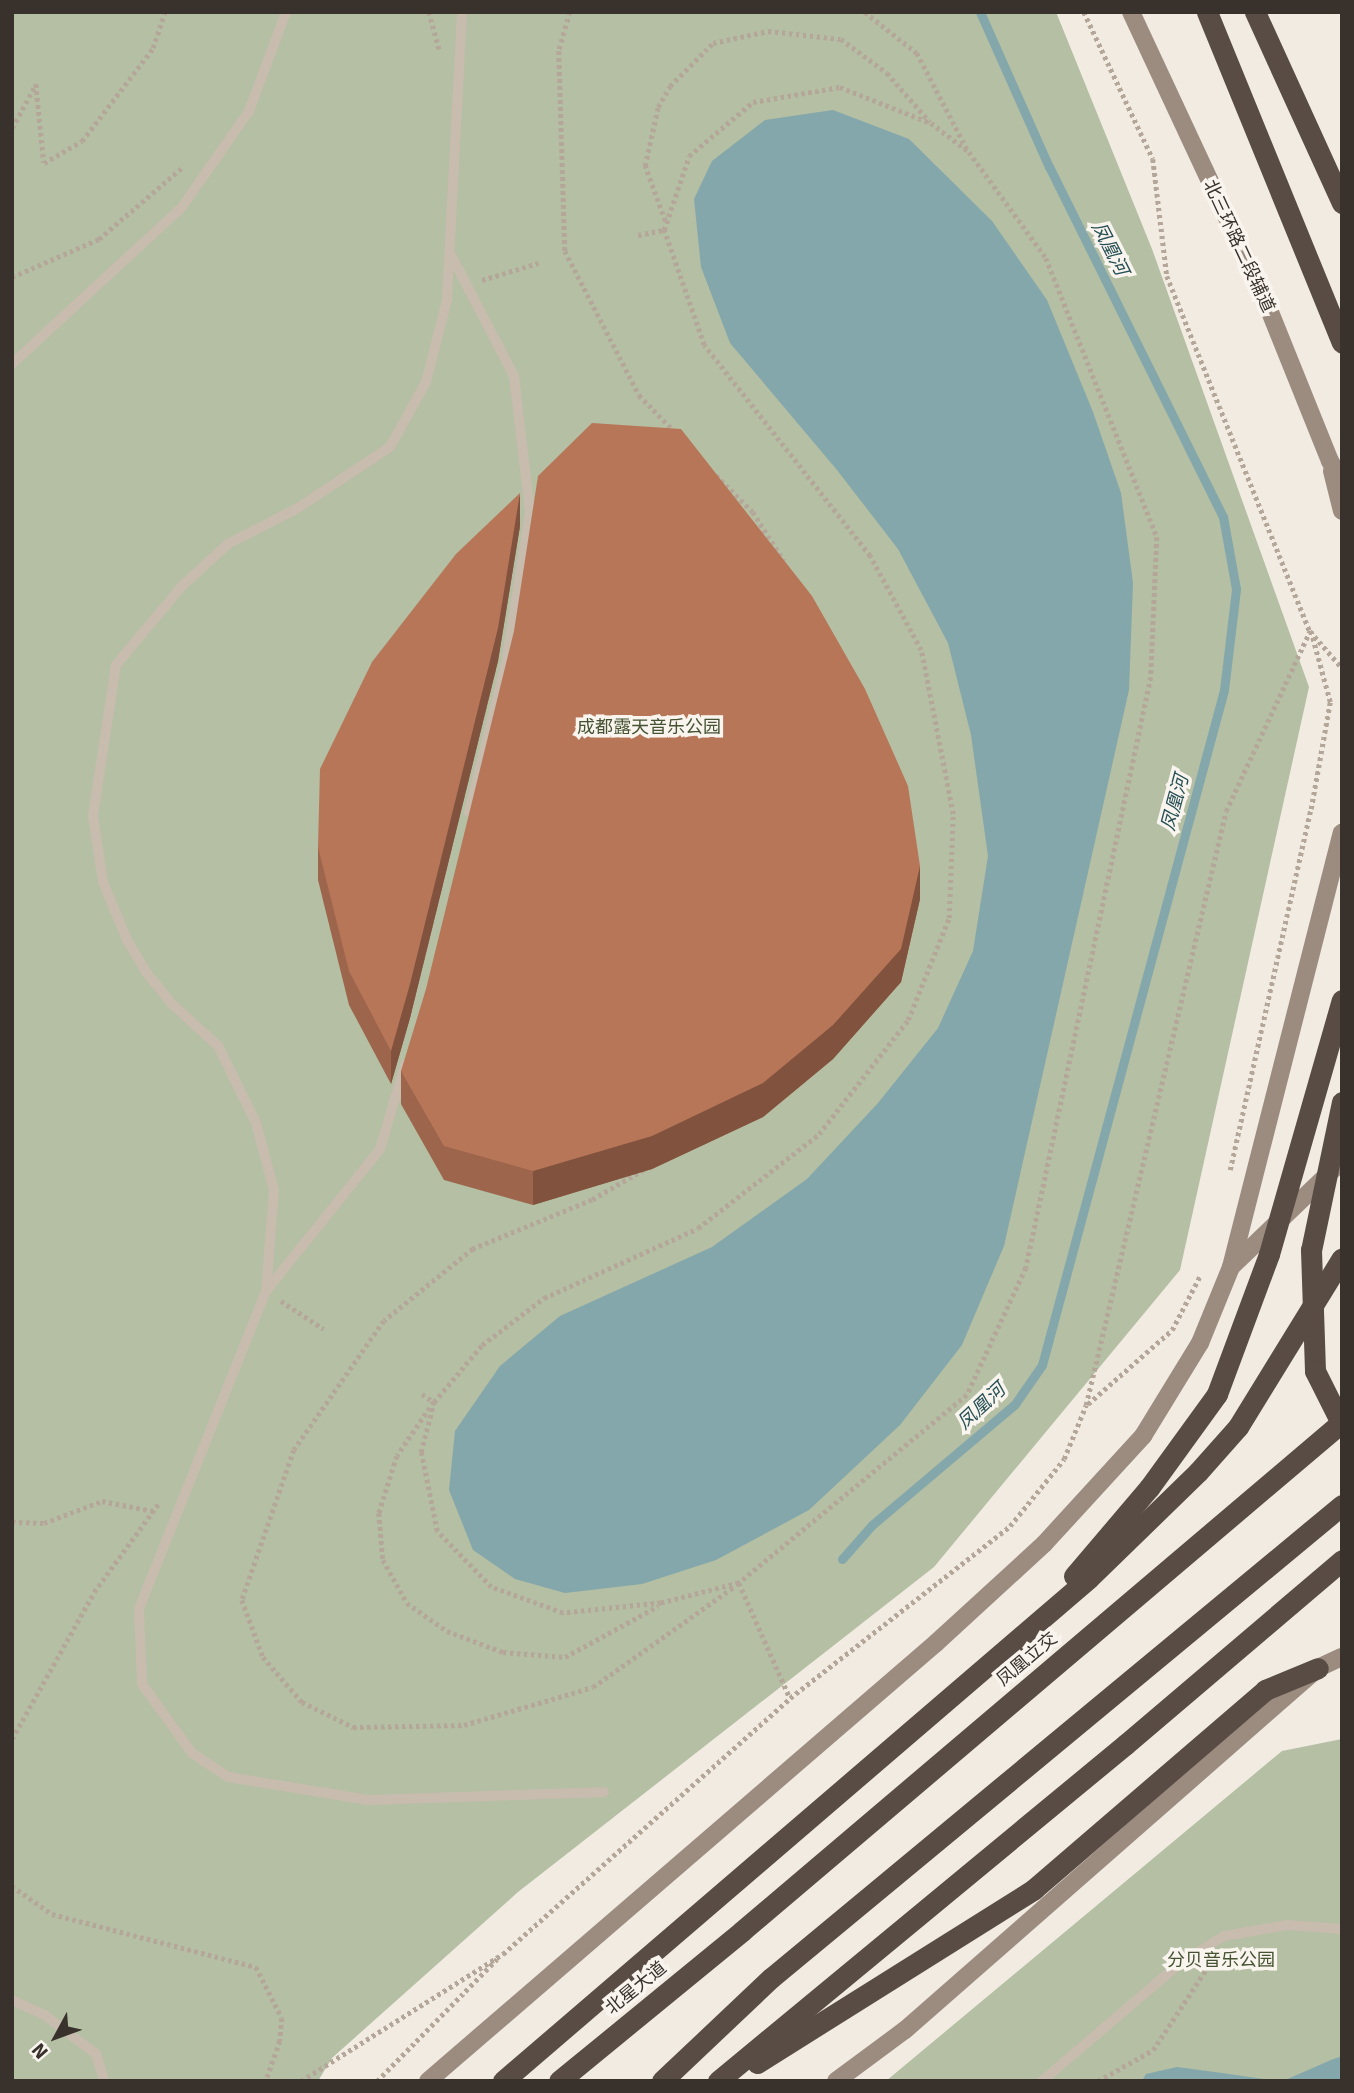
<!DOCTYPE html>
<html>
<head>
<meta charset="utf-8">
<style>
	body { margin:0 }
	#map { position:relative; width:1354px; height:2093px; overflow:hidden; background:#f1ebe2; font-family:Signika,"Noto Sans SC",sans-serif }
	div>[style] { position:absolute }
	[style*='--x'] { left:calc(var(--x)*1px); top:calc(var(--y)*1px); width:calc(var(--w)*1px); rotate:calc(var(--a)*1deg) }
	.green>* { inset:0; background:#b4bfa3 }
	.water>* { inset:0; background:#84a7ab }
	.stream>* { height:9px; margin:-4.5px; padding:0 4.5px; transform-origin:4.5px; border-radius:4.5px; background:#84a7ab }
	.path>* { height:4.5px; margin-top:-2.25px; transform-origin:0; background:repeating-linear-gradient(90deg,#b4a799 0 3.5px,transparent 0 7px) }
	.lane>* { height:10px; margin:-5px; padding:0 5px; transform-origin:5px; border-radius:5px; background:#c8bcaf }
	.secondary>* { height:18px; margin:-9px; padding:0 9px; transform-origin:9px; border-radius:9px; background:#9c8c80 }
	.highway>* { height:21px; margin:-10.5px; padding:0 10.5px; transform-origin:10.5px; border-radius:10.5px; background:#584c44 }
	.wall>* { inset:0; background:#9e654d }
	.shaded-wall>* { inset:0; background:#81533e }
	.building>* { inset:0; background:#b87659 }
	span { translate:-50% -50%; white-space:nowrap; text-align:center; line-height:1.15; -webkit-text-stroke:7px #f9f5ee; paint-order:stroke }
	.street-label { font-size:18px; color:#38312c }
	.park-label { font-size:18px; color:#455333 }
	.water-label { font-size:19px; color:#264f55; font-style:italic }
	.frame { position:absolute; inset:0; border:14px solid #38312c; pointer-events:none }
	.north { position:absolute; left:21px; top:2002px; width:70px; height:70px; -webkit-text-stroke:5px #f9f5ee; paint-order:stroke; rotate:229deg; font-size:19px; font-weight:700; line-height:28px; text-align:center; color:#38312c }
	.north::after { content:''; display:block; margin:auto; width:24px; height:32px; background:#38312c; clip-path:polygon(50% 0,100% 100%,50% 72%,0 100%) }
</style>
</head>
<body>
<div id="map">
	<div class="green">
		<i style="clip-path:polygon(12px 12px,1056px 12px,1152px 249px,1309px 687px,1180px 1270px,934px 1567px,518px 1892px,332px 2058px,318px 2081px,12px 2081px)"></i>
		<i style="clip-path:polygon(1342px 1739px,1342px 2081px,886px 2081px,1282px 1751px)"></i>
	</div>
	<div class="water">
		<i style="clip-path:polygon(833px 110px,909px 139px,992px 221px,1047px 300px,1093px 412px,1121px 493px,1133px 583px,1129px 690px,1004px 1246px,962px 1345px,900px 1425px,809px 1510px,716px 1560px,642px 1584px,565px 1593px,515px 1579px,473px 1550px,449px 1490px,455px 1431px,500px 1366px,560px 1316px,712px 1247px,807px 1179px,878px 1103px,938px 1028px,973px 951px,988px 856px,971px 735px,948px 643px,898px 549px,837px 470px,730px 343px,701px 267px,694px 199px,712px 161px,765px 120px)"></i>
		<i style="clip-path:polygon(1342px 2056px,1342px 2081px,1283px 2081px,1331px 2060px)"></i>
		<i style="clip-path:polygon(1177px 2067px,1222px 2073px,1277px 2081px,1142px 2081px,1146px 2074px)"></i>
	</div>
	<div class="stream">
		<i style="--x:842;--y:1559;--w:45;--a:-48.6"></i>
		<i style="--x:872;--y:1525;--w:187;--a:-40.2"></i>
		<i style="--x:1015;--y:1404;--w:47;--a:-55.3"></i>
		<i style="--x:1042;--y:1365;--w:699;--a:-74.91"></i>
		<i style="--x:1224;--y:690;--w:102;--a:-83.2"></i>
		<i style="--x:1236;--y:589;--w:73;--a:-100.2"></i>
		<i style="--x:1223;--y:517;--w:391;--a:-116.4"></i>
		<i style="--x:1049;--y:167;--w:170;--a:-114"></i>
	</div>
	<div class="path">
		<i style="--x:429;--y:12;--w:41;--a:74.6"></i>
		<i style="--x:570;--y:12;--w:41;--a:105.8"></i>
		<i style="--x:559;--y:51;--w:200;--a:88.3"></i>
		<i style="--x:565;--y:251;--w:162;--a:62.8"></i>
		<i style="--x:639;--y:395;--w:50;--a:45.8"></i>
		<i style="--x:865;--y:12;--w:66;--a:38.3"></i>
		<i style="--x:917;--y:53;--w:108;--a:62.5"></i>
		<i style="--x:1084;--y:12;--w:162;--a:64.9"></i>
		<i style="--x:1153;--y:159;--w:118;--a:83.2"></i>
		<i style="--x:1167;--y:276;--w:383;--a:68.1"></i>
		<i style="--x:1310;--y:631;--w:49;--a:49.1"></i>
		<i style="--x:12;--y:128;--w:50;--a:-61.4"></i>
		<i style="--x:36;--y:84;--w:79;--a:84.2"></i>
		<i style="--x:44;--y:163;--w:44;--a:-30.1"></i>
		<i style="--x:82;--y:141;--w:117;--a:-52.6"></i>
		<i style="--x:153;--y:48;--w:38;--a:-72"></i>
		<i style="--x:665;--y:221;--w:59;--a:-110"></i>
		<i style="--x:645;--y:166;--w:60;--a:-77.6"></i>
		<i style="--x:658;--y:107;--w:24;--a:-60"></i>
		<i style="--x:670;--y:86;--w:61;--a:-45"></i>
		<i style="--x:713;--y:43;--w:56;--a:-12.3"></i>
		<i style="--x:768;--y:31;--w:73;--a:6.3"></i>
		<i style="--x:841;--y:39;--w:57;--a:36.5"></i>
		<i style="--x:887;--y:73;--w:65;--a:48.7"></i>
		<i style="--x:638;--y:235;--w:26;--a:-11"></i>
		<i style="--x:12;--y:277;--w:95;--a:-23.6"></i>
		<i style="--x:99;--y:239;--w:112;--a:-40.7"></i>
		<i style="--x:482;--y:280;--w:59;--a:-16.9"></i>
		<i style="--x:716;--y:475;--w:52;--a:45"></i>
		<i style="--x:753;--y:512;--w:58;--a:57.7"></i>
		<i style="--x:644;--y:1170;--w:60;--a:150"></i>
		<i style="--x:592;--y:1200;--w:129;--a:157.6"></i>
		<i style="--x:473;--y:1249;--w:114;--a:141"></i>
		<i style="--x:384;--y:1321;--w:157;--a:124.9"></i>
		<i style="--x:294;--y:1450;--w:159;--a:109.1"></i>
		<i style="--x:242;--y:1600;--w:61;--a:69.8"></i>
		<i style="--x:263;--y:1657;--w:60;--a:49.1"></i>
		<i style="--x:302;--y:1702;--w:57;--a:26.1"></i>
		<i style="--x:353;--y:1727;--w:111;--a:-1"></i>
		<i style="--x:464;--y:1725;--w:134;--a:-16.4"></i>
		<i style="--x:593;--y:1687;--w:174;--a:-35.4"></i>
		<i style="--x:1230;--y:1170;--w:370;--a:-77.4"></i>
		<i style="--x:1311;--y:809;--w:109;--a:-79.9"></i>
		<i style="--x:1330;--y:702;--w:73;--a:-105.2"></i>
		<i style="--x:281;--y:1301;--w:51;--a:33.1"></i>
		<i style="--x:422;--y:1394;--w:14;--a:34"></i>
		<i style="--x:434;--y:1402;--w:65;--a:124.4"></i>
		<i style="--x:397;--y:1456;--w:60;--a:107.5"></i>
		<i style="--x:379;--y:1513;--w:47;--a:85.1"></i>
		<i style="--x:383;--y:1560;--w:49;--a:60.8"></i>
		<i style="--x:407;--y:1603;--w:49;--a:35"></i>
		<i style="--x:447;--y:1631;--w:60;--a:20.6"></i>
		<i style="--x:503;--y:1652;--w:62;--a:4.6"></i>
		<i style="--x:565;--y:1657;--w:106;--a:-28.7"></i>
		<i style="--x:1088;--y:1404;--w:112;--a:-41.4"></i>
		<i style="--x:1172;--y:1330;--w:61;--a:-62.6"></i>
		<i style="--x:12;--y:1522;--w:32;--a:2"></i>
		<i style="--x:44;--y:1523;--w:62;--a:-20.8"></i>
		<i style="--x:102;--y:1501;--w:52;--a:11.1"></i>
		<i style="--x:739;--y:1583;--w:81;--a:165.6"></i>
		<i style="--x:661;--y:1603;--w:99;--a:174.2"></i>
		<i style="--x:563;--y:1613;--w:77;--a:-160.1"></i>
		<i style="--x:491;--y:1587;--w:78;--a:-134"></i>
		<i style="--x:437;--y:1531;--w:81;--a:-101.4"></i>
		<i style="--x:421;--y:1452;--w:52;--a:-75.4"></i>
		<i style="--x:434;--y:1402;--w:75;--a:-49.9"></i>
		<i style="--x:482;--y:1345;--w:78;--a:-37.2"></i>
		<i style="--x:544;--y:1298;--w:169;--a:-24.4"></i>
		<i style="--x:698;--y:1228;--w:153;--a:-37.8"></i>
		<i style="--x:819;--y:1134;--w:145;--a:-52"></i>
		<i style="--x:908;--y:1020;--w:110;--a:-68.1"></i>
		<i style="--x:949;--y:918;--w:104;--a:-87.8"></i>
		<i style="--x:953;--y:814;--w:167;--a:-101"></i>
		<i style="--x:921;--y:650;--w:107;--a:-118.5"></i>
		<i style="--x:870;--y:556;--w:268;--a:-128.2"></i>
		<i style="--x:704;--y:345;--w:122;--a:-109.2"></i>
		<i style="--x:664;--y:230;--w:78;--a:-71.3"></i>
		<i style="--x:689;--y:156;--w:84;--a:-40.2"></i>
		<i style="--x:753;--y:102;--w:88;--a:-9.8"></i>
		<i style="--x:840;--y:87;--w:98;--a:21.6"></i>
		<i style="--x:931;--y:123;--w:48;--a:37.3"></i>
		<i style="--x:969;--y:152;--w:131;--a:54"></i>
		<i style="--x:1046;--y:258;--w:300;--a:68.3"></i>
		<i style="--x:1157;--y:537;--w:140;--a:92.5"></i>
		<i style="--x:1151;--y:677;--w:604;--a:101.94"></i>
		<i style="--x:1026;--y:1268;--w:140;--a:114.9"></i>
		<i style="--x:967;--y:1395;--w:296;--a:140.5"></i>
		<i style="--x:739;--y:1583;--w:126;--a:66.1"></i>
		<i style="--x:12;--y:1739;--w:168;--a:-60.8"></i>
		<i style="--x:94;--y:1592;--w:110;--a:-53.9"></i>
		<i style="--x:12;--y:1886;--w:49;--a:35"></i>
		<i style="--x:52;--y:1914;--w:211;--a:14.6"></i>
		<i style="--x:256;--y:1967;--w:57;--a:63"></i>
		<i style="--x:282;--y:2018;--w:23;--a:95"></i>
		<i style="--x:280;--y:2041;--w:42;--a:109.3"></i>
		<i style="--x:301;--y:2081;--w:239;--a:-32.2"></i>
		<i style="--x:503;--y:1954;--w:385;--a:-41.7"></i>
		<i style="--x:790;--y:1698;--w:279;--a:-38"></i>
		<i style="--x:1010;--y:1526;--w:86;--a:-51.1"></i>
		<i style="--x:1064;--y:1459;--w:58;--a:-67.8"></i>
		<i style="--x:1086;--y:1405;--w:610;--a:-76.74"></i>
		<i style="--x:1226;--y:811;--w:199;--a:-65"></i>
		<i style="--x:377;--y:2081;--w:171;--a:-45.5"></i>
		<i style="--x:1098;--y:2081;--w:63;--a:-29.4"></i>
		<i style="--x:1153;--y:2050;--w:95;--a:-56.6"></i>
	</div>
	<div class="lane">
		<i style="--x:462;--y:12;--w:288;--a:93"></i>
		<i style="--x:447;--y:300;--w:85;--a:104.4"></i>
		<i style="--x:426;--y:382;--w:74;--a:119"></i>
		<i style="--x:390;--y:447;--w:110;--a:146.5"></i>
		<i style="--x:298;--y:508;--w:79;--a:152.8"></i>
		<i style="--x:228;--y:544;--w:62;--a:137.6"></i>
		<i style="--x:182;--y:586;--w:103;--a:129.9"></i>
		<i style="--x:116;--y:665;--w:153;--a:98.7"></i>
		<i style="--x:93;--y:816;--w:67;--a:81.4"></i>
		<i style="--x:103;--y:882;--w:63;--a:67.5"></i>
		<i style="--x:127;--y:940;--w:37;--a:59"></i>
		<i style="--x:146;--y:972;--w:41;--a:50.9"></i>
		<i style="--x:172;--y:1004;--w:62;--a:42.4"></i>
		<i style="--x:218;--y:1046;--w:86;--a:63.7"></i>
		<i style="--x:256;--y:1123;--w:69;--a:75"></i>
		<i style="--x:274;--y:1190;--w:101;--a:94.5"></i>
		<i style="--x:266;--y:1291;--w:342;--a:111.8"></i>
		<i style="--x:139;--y:1609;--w:75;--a:87.7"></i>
		<i style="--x:142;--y:1684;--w:85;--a:54.1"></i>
		<i style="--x:192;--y:1753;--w:43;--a:33.7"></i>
		<i style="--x:228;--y:1777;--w:142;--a:9.3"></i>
		<i style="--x:368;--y:1800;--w:236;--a:-1.9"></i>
		<i style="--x:451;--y:255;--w:136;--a:62.5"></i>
		<i style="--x:514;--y:376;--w:137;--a:83.3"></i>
		<i style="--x:530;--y:512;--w:153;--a:99"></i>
		<i style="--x:506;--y:663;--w:154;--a:103.9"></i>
		<i style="--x:12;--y:364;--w:231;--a:-42.7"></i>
		<i style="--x:182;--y:207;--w:117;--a:-55.1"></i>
		<i style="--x:249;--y:111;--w:106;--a:-69.5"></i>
		<i style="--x:266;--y:1291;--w:182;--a:-51.2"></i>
		<i style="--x:380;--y:1149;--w:88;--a:-73.4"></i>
		<i style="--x:12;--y:2000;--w:38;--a:25"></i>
		<i style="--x:46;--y:2016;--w:63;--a:37.2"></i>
		<i style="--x:96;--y:2054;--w:28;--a:73"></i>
		<i style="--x:1042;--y:2081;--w:180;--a:-40.5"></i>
		<i style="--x:1179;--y:1964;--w:53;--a:-31.9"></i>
		<i style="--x:1224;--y:1936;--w:64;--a:-9.9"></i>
		<i style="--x:1287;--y:1925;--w:55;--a:4.2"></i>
	</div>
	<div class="secondary">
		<i style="--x:1131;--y:12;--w:315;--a:65"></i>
		<i style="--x:1264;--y:297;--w:177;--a:68.1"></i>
		<i style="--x:1330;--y:461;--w:24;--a:60"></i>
		<i style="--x:1332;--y:471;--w:41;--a:76"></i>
		<i style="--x:1231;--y:1267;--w:153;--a:-43.7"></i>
		<i style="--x:428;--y:2081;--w:671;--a:-40.77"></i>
		<i style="--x:936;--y:1643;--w:147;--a:-42.5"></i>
		<i style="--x:1044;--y:1544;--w:147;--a:-47.5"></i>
		<i style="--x:1143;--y:1436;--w:109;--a:-58.5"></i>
		<i style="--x:1200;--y:1343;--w:82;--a:-67.8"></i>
		<i style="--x:1231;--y:1267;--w:448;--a:-75.7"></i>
		<i style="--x:836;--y:2081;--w:86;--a:-36.5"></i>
		<i style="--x:905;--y:2030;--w:549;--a:-41.23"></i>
		<i style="--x:1318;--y:1668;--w:26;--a:-25"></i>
	</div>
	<div class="highway">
		<i style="--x:1207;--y:12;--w:357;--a:67.8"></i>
		<i style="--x:1255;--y:12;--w:210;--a:65.5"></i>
		<i style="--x:1342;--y:1102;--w:151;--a:101.8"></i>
		<i style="--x:1311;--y:1250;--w:121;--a:88.1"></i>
		<i style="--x:1315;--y:1371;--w:60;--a:63.4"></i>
		<i style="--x:1074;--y:1576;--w:116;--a:-49.6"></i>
		<i style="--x:1149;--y:1488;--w:116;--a:-54.1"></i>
		<i style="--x:1217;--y:1394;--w:149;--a:-69.6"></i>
		<i style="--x:1269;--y:1254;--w:264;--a:-74"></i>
		<i style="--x:757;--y:2063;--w:327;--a:-32.1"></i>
		<i style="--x:1034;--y:1889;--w:305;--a:-40.7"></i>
		<i style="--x:1265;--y:1690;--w:57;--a:-22.5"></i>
		<i style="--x:503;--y:2081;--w:772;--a:-40.64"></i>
		<i style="--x:1089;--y:1578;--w:152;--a:-44.2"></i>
		<i style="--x:1198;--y:1472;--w:60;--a:-48.4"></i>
		<i style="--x:1238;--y:1427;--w:198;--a:-58.4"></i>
		<i style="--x:559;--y:2081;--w:237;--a:-39.3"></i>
		<i style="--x:742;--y:1931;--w:787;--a:-40.31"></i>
		<i style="--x:662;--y:2081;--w:150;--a:-43.4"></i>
		<i style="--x:771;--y:1978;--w:741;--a:-39.64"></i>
		<i style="--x:718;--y:2081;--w:529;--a:-39.56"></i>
		<i style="--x:1126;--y:1744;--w:284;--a:-40.4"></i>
	</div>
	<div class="wall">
		<i style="clip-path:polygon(520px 526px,498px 661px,410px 1018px,391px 1084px,349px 1005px,318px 880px,318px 847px)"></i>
		<i style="clip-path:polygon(920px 899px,901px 982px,833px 1059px,763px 1117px,652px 1169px,533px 1205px,444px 1180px,401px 1104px,401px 1071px)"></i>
	</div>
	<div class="shaded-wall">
		<i style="clip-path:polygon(520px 493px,520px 526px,498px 661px,410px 1018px,391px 1084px,391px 1051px)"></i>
		<i style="clip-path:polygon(920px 866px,920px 899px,901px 982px,833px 1059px,763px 1117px,652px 1169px,533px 1205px,533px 1171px)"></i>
	</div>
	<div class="building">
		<i style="clip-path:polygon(592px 423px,681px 429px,812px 596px,865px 689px,908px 786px,920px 866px,901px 949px,833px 1025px,763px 1083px,652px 1136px,533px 1171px,444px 1146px,401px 1071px,426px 989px,514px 631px,538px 476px)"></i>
		<i style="clip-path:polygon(520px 493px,498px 628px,410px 984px,391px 1051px,349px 971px,318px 847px,320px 769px,372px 662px,456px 554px)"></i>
	</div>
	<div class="street-label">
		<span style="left:1239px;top:246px;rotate:65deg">北三环路二段辅道</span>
		<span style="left:1027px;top:1659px;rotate:-40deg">凤凰立交</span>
		<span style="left:636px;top:1988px;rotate:-39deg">北星大道</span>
	</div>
	<div class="park-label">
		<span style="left:649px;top:727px">成都露天音乐公园</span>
		<span style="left:1221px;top:1960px">分贝音乐公园</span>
	</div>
	<div class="water-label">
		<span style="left:1109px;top:249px;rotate:63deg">凤凰河</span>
		<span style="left:1176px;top:803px;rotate:-75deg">凤凰河</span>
		<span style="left:982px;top:1407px;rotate:-43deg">凤凰河</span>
	</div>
	<div class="frame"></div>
	<div class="north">N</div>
</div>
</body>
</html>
